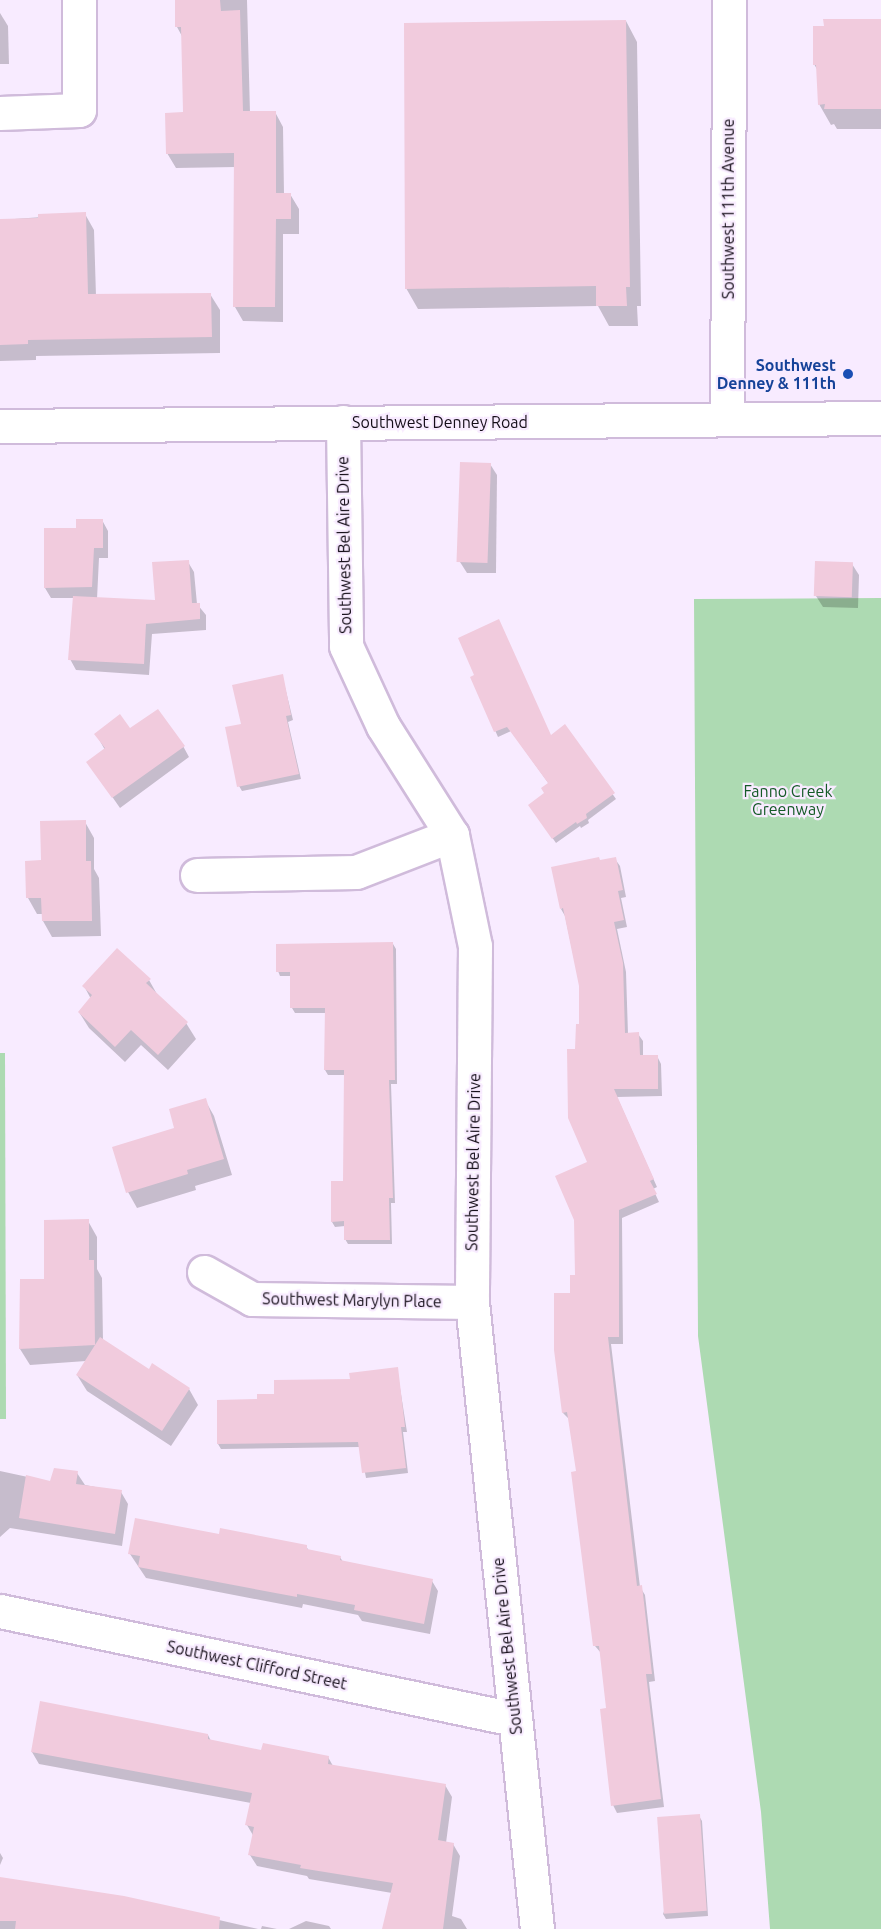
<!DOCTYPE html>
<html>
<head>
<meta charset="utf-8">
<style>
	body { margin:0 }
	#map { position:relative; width:881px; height:1929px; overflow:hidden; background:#f8ebff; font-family:Ubuntu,sans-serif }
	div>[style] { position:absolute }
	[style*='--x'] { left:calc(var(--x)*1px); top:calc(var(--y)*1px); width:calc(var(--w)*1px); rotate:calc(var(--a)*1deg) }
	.green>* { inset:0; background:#addab2 }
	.shadow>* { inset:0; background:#0003 }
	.building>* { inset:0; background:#f1cbdd; transform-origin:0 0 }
	.roads { filter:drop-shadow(2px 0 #d0bbdb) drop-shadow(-2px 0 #d0bbdb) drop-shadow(0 2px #d0bbdb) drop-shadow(0 -2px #d0bbdb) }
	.minor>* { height:33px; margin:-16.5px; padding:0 16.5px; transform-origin:16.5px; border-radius:16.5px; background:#fff }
	.tertiary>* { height:33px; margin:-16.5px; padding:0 16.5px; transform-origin:16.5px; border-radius:16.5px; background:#fff }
	.dots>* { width:16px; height:16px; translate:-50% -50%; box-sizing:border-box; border:3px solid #f8ebff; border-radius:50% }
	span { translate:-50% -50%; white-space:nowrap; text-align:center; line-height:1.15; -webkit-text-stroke:4.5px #f8ebff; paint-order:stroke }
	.street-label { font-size:16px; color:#140d18 }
	.transit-label { font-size:16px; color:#164399; font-weight:700 }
	.right { translate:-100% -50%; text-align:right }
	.park-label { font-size:16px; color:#145a27 }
</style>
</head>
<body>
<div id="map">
	<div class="green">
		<i style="clip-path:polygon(881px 598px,881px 1929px,770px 1929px,761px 1812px,698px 1336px,694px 599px)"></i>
		<i style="clip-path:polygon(0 1053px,5px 1053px,6px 1419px,0 1419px)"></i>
	</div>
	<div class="shadow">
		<i style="clip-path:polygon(176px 0,247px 0,250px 113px,275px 112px,283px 127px,284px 194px,290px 194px,299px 209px,299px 234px,283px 234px,283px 322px,243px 321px,235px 307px,236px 167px,176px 168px,167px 153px,185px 114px,183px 38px,177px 27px)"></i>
		<i style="clip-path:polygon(0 13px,8px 26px,9px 64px,0 64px)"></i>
		<i style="clip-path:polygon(881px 20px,881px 129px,837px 129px,834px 124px,831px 125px,819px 104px,818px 71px,814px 64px)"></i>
		<i style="clip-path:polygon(626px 21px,637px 42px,641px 306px,637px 306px,638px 326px,609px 326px,598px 306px,418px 309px,406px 288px)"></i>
		<i style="clip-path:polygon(85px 214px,94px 230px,96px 296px,210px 294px,220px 310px,220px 353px,36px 356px,36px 360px,0 361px,0 220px)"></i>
		<i style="clip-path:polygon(490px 464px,497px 475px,496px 573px,467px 573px,460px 562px)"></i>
		<i style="clip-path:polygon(102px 520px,108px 531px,108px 558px,99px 558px,97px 599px,157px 602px,188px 562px,194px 572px,197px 604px,206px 615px,206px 630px,152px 634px,149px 675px,76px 670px,70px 659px,74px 598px,51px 598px,45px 588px,77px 529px)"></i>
		<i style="clip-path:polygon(852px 564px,859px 575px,858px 608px,823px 607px,816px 596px)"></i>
		<i style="clip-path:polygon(282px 675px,293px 720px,288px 722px,301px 779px,242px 791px,239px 786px,243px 725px)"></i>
		<i style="clip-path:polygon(472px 678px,551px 736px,565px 726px,616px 799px,588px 820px,589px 823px,581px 828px,580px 826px,556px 843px,533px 810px,546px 794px,549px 784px,511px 731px,498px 737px)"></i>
		<i style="clip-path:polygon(130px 731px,183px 746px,189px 757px,120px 808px,88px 762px,105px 750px,96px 734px)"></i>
		<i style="clip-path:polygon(85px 822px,94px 838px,94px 869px,99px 878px,101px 936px,52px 937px,43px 921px,43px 914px,37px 914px,28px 898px,42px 862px)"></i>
		<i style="clip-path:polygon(615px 859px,620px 866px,626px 897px,621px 898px,627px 927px,617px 929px,626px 972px,628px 1034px,638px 1034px,643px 1041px,643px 1056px,657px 1056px,661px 1064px,662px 1096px,617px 1097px,657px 1187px,653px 1189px,659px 1202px,622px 1218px,623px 1344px,611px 1344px,640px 1587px,645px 1595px,655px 1681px,649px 1682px,664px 1807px,617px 1813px,613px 1805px,607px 1710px,601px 1653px,595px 1646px,577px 1472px,570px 1420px,563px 1413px,571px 1294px,577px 1277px,589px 1162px,577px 1050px,581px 1026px,580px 986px,565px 916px,561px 909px,600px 862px)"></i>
		<i style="clip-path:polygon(393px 944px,396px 949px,397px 1084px,391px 1084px,395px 1203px,391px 1203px,392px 1244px,348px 1244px,345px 1239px,345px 1226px,335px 1227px,332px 1222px,344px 1182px,346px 1075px,328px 1075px,325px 1070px,326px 1013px,295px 1013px,292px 1008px,292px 976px,280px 976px,278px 971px)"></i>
		<i style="clip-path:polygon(149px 980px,158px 996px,186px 1023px,196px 1039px,168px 1070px,141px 1045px,125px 1062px,89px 1028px,79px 1012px,91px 999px,84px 986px)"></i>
		<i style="clip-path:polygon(205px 1100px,214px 1116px,232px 1175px,195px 1186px,196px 1190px,137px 1208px,128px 1192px)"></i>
		<i style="clip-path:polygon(88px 1221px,97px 1237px,97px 1269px,102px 1278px,103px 1341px,149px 1371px,189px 1389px,198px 1405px,171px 1446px,87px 1391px,77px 1375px,86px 1361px,30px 1365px,20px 1349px,21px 1281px,46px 1281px)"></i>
		<i style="clip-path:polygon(397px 1369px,407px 1432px,403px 1432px,408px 1473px,366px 1478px,360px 1447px,221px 1449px,218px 1444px,259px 1401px)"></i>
		<i style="clip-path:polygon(0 1471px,51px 1482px,77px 1473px,85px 1485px,121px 1492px,128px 1504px,122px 1546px,10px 1528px,0 1537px)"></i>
		<i style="clip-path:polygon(220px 1536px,306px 1546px,309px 1551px,340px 1557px,343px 1562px,432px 1581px,438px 1591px,430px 1634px,362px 1621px,358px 1615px,303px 1604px,302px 1608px,146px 1578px,130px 1554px)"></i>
		<i style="clip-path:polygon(208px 1735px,211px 1741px,262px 1751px,328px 1757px,333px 1766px,445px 1785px,452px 1797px,446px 1843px,453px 1844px,460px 1856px,452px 1916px,461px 1919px,467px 1929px,384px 1929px,392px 1893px,309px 1879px,307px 1876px,257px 1866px,250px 1855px,254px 1837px,247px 1825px,251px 1803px,39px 1764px,32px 1752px)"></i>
		<i style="clip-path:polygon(699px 1816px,702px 1821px,708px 1916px,666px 1919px,663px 1914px)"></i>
		<i style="clip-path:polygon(0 1853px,3px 1858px,0 1865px)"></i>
		<i style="clip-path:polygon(0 1892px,123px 1898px,258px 1929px,0 1929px)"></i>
		<i style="clip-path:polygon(306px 1921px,329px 1926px,331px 1929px,289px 1929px)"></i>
		<i style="clip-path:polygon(262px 1926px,277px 1929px,261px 1929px)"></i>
	</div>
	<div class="building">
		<i style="clip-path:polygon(175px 0,220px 0,221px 11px,240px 10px,243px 111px,276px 111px,276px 193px,291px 193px,291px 219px,276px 219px,275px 307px,233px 307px,234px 153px,166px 154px,165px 113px,183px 112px,181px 27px,175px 27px)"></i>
		<i style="clip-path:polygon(823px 19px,881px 19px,881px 109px,824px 109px,825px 104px,818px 105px,816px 65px,813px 65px,813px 26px,824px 26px)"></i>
		<i style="clip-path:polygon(626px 20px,630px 287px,626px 287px,627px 306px,596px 306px,596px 286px,405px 289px,404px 23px)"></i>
		<i style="clip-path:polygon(86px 212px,88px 294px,211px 293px,212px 337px,28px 340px,28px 344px,0 345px,0 219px,38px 218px,38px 214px)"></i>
		<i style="left:460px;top:462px;width:31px;height:100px;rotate:2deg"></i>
		<i style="clip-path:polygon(76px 519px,103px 519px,103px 548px,94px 548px,92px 587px,44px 588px,44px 528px,76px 528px)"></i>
		<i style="clip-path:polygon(189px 560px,192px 603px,200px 603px,200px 619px,146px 624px,144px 664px,68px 660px,73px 596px,155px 600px,152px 562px)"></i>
		<i style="left:815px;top:561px;width:38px;height:35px;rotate:2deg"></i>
		<i style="clip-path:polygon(499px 619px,551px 735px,565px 724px,615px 793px,586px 814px,587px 818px,577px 824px,576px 822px,552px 839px,528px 805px,544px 793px,541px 788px,548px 783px,507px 727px,494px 732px,470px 677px,474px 675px,458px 638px)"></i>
		<i style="clip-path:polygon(283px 674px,291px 715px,286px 716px,299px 774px,237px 787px,225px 727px,241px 724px,232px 685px)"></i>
		<i style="clip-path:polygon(158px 709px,185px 746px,112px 798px,86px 762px,105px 748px,94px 734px,120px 714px,130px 728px)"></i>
		<i style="clip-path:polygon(86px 820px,86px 861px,91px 861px,92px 921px,42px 921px,41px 898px,26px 898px,25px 861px,41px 860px,40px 821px)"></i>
		<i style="clip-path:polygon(599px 857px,600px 860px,616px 857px,623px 890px,618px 891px,624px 920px,614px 922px,623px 963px,625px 1033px,639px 1032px,640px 1055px,658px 1055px,658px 1089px,614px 1089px,654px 1179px,650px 1181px,657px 1194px,619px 1210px,619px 1337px,608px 1337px,637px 1586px,642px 1585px,652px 1674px,646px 1674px,661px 1799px,611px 1806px,600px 1709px,606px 1708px,599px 1646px,593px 1646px,571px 1472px,576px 1471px,567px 1412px,562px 1413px,554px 1350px,554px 1293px,570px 1293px,570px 1275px,575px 1275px,574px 1220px,555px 1176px,587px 1162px,568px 1118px,567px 1049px,575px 1049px,576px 1024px,579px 1024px,579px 986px,563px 908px,560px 909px,551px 867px)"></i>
		<i style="clip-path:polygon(393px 942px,395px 1080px,389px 1080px,393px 1198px,389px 1198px,390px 1240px,344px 1240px,344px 1221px,331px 1222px,331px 1181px,343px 1181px,344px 1070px,324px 1070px,325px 1008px,290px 1008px,290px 972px,276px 972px,276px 944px)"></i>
		<i style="clip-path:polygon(117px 948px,151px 979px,146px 983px,188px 1022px,158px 1055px,131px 1030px,115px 1047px,78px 1012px,92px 995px,82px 986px)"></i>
		<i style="clip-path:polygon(206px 1098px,224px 1159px,187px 1170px,188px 1174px,126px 1193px,112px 1147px,174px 1128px,169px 1109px)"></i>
		<i style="clip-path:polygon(89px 1219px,89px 1260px,94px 1260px,95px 1345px,100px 1337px,149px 1369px,152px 1363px,190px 1388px,162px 1431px,76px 1375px,95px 1345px,19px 1349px,20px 1279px,44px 1279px,44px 1220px)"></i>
		<i style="clip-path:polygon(398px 1367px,405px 1427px,401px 1427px,406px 1468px,362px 1473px,358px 1442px,217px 1444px,217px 1400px,257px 1399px,257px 1394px,274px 1394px,274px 1380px,350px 1379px,349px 1373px)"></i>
		<i style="clip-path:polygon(54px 1468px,78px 1471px,76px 1484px,122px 1490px,115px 1534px,19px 1518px,26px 1475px,50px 1481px)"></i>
		<i style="clip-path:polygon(135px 1518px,219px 1534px,220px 1528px,307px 1545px,307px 1549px,341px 1556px,340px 1560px,433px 1579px,424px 1624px,354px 1610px,355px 1605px,297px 1594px,297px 1597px,138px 1567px,140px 1556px,128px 1554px)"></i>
		<i style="clip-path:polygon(40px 1701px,208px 1734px,208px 1739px,261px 1750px,263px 1743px,329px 1756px,328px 1764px,446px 1784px,438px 1840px,454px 1843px,443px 1929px,382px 1929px,393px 1883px,300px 1868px,301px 1865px,248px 1855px,254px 1827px,245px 1825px,252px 1793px,31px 1752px)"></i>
		<i style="left:700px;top:1814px;width:97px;height:43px;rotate:86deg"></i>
		<i style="clip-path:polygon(0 1877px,124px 1896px,220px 1917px,219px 1929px,15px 1929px,16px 1921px,0 1921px)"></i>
	</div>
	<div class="roads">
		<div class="minor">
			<i style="--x:0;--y:113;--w:79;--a:-2.2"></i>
			<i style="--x:79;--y:110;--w:110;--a:-90"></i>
			<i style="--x:727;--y:419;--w:419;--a:-89.7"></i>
			<i style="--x:343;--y:422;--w:224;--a:89.2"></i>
			<i style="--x:346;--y:646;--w:88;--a:65.2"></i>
			<i style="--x:383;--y:726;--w:129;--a:57.7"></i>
			<i style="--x:452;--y:835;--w:113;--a:78.3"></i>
			<i style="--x:475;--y:946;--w:356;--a:90.5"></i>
			<i style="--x:472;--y:1302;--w:630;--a:84.08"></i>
			<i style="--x:197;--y:875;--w:159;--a:-1.1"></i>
			<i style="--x:356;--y:872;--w:103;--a:-21.1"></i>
			<i style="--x:204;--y:1272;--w:55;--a:29.4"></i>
			<i style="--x:252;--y:1299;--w:220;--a:0.8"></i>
			<i style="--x:0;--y:1611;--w:525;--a:11.87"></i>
		</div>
		<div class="tertiary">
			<i style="--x:0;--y:426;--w:881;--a:-0.52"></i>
		</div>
	</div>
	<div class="dots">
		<i style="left:848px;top:374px;background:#1a4fb4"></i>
	</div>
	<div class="street-label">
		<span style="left:728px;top:209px;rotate:-90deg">Southwest 111th Avenue</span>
		<span style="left:440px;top:422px">Southwest Denney Road</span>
		<span style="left:344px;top:545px;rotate:-91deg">Southwest Bel Aire Drive</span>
		<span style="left:473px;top:1162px;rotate:-89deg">Southwest Bel Aire Drive</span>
		<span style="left:352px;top:1300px;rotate:1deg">Southwest Marylyn Place</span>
		<span style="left:507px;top:1646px;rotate:-96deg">Southwest Bel Aire Drive</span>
		<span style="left:257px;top:1665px;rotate:12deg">Southwest Clifford Street</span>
	</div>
	<div class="transit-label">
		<span class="right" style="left:836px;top:374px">Southwest<br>Denney &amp; 111th</span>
	</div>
	<div class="park-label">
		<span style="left:788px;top:800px">Fanno Creek<br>Greenway</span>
	</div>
</div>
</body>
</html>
